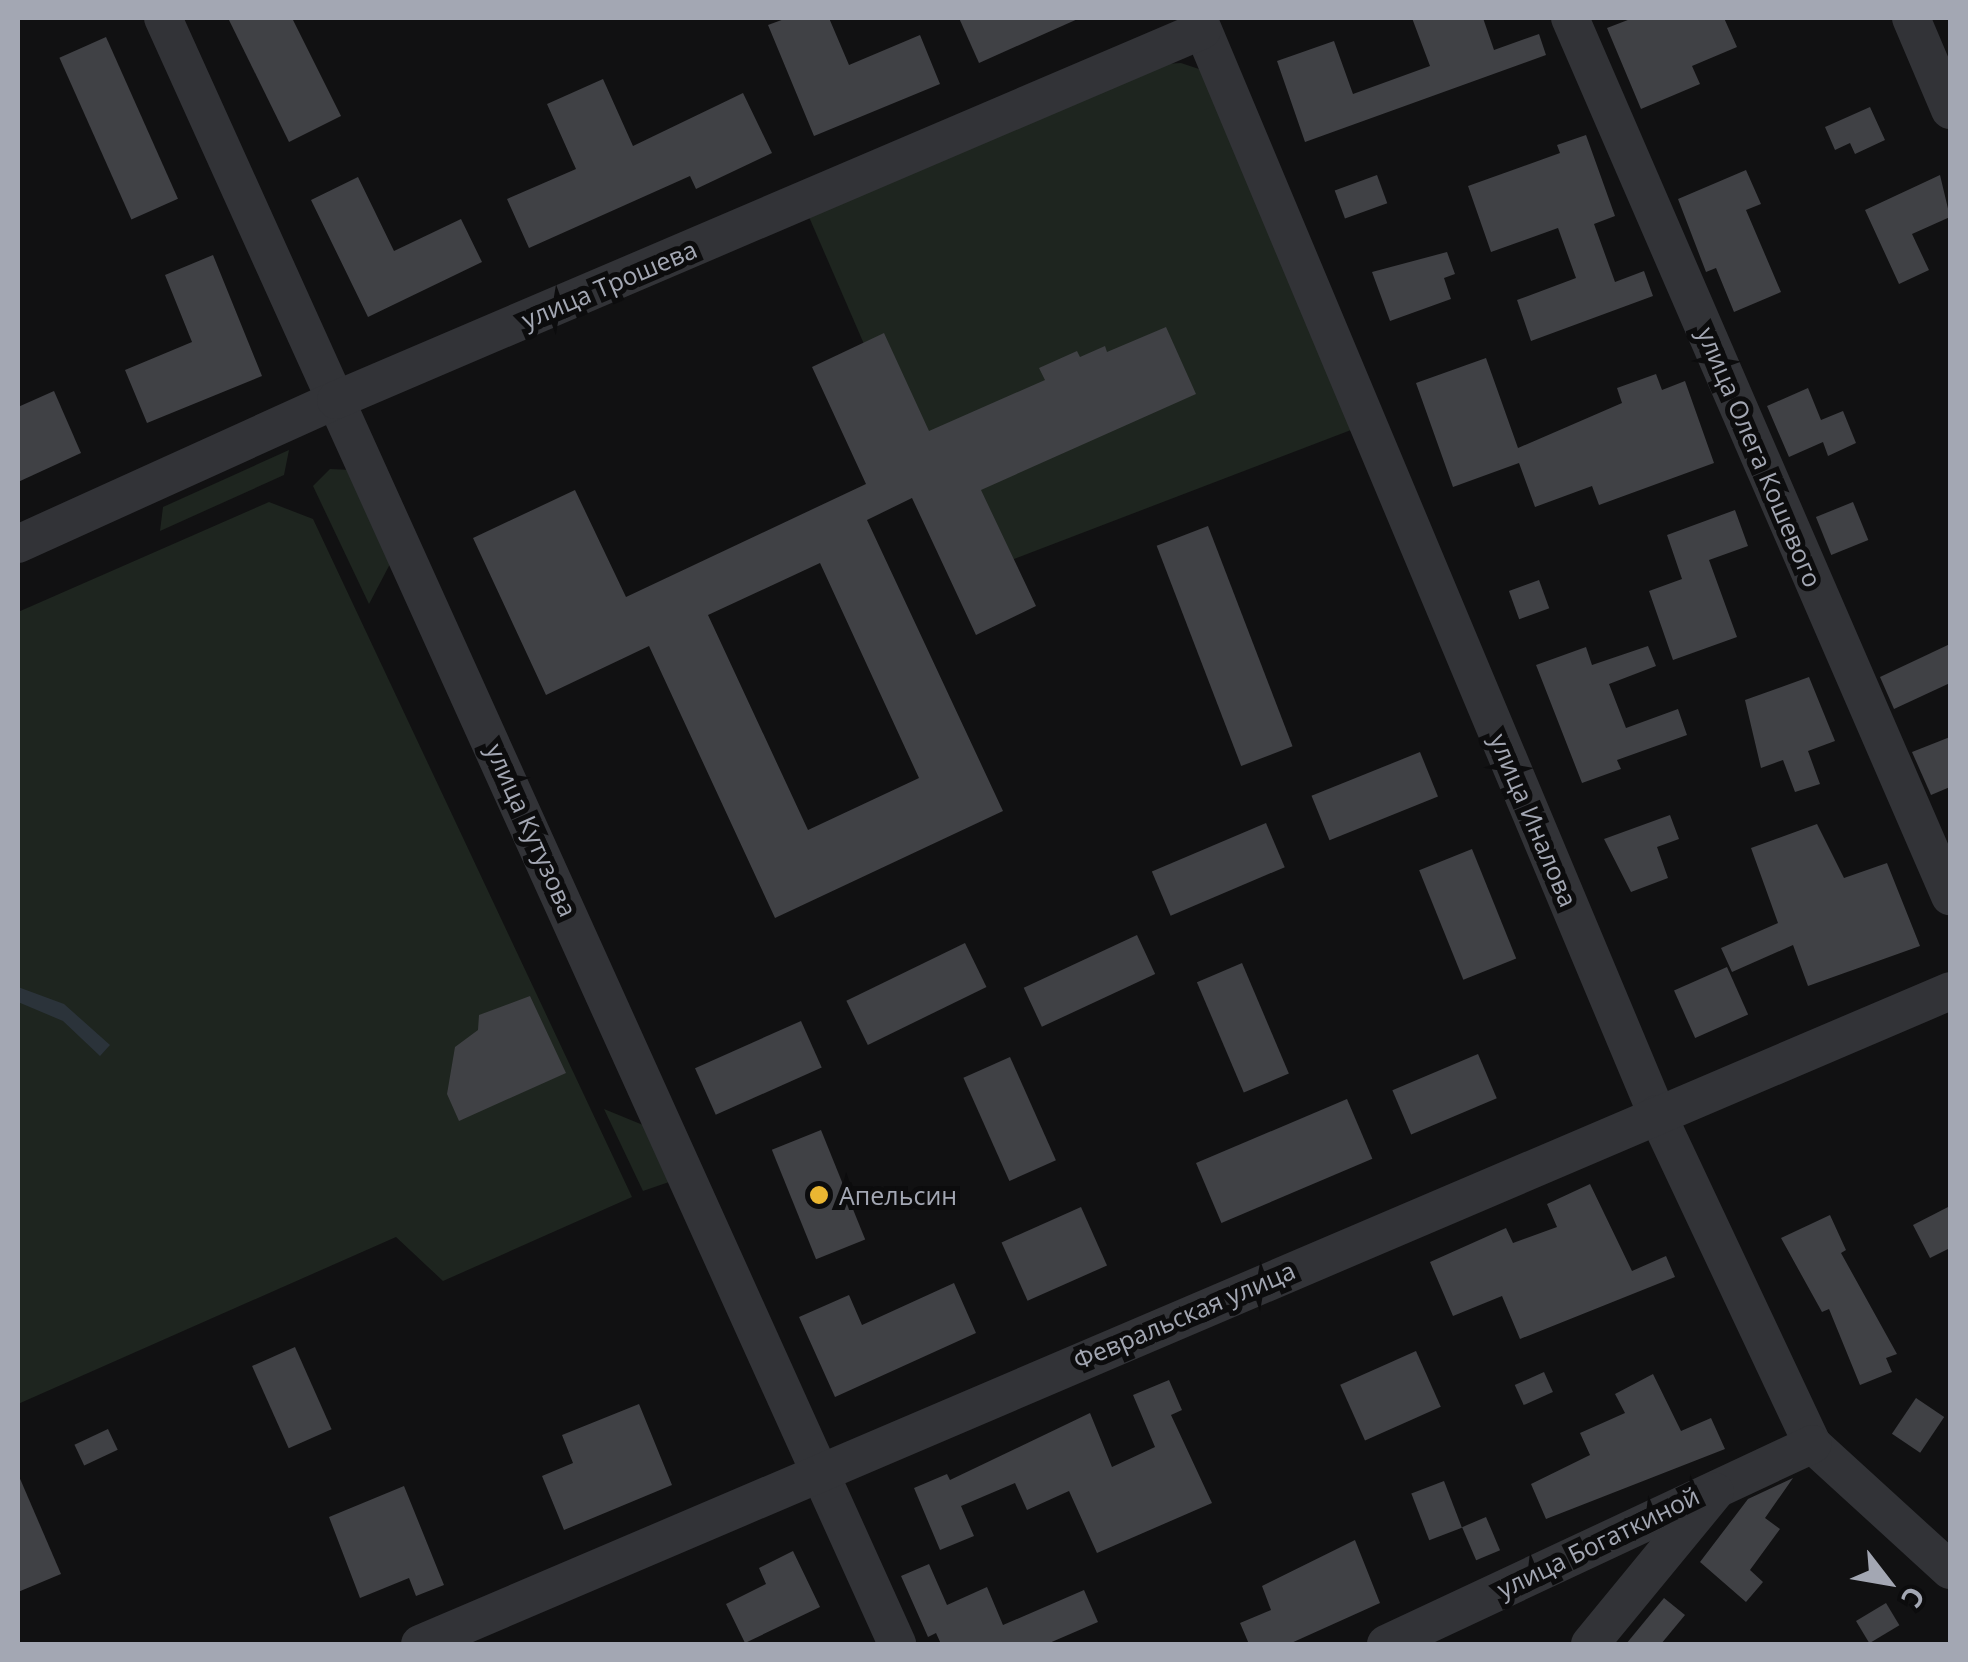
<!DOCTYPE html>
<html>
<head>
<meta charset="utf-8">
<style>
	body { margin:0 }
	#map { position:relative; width:1968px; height:1662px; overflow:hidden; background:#111112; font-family:"Open Sans",sans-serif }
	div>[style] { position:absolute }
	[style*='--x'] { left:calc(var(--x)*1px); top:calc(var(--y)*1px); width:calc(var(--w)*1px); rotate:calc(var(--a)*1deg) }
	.green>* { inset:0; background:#1e251f }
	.water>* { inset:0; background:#2b333a }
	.building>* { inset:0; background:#404145; transform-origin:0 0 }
	.minor>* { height:38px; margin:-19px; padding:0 19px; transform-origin:19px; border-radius:19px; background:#323337 }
	.dots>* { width:28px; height:28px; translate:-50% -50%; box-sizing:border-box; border:5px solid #0c0c0d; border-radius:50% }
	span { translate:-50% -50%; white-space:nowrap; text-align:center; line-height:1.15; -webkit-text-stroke:10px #0c0c0d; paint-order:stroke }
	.street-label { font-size:25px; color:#a3a7b3 }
	.poi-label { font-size:25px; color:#a3a7b3 }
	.left { translate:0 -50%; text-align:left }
	.frame { position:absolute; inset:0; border:20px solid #a3a7b3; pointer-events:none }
	.north { position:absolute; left:1838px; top:1532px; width:100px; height:100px; -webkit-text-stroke:8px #0c0c0d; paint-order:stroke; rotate:121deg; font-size:28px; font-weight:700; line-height:40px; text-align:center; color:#a3a7b3 }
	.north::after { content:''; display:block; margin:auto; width:35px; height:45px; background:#a3a7b3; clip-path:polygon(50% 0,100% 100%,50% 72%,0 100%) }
</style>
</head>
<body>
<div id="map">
	<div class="green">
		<i style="clip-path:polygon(1181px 63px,1202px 70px,1351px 430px,1014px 559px,948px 538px,809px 217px,1164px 64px)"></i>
		<i style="clip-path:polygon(289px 450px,284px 475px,160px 531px,163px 507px)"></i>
		<i style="clip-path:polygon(330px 469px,352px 470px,390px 564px,369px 604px,313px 486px)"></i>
		<i style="clip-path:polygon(269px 502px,313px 519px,632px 1197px,443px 1281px,396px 1237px,18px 1404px,18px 612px)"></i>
		<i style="clip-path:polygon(604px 1109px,643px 1125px,669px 1182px,643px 1191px)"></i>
	</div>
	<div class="water">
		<i style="clip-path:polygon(18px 987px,64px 1004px,110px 1045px,100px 1056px,63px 1021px,18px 1002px)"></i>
	</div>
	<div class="building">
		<i style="clip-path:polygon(228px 18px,292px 18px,341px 116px,289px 142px)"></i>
		<i style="clip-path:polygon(787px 18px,829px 18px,849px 65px,920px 35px,940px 84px,814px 136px,768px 25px)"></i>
		<i style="clip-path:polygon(959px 18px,1080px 18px,979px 63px)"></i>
		<i style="clip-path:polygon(1412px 18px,1483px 18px,1494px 50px,1539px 34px,1546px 55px,1305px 142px,1277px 61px,1334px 41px,1353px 94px,1430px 66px)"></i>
		<i style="clip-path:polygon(1633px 18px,1724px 18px,1737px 47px,1692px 66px,1700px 84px,1641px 109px,1607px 28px)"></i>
		<i style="left:106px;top:37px;width:177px;height:51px;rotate:66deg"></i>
		<i style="clip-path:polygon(603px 79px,633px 146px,743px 93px,772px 153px,696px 189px,690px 176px,529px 248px,507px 199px,576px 169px,547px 104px)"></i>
		<i style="clip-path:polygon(1870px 107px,1885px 140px,1855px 154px,1850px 143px,1835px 150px,1825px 127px)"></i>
		<i style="clip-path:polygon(1586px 135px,1615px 216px,1594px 224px,1615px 282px,1644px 271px,1653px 296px,1531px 341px,1517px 300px,1576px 278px,1558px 228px,1491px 252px,1468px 186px,1560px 153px,1557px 145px)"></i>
		<i style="clip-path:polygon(1746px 170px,1761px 204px,1746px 210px,1781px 292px,1734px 312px,1716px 268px,1706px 272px,1678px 199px)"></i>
		<i style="left:1377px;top:175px;width:30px;height:45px;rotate:70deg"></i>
		<i style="clip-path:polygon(1940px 175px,1950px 217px,1912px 234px,1929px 270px,1899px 284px,1865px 210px)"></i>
		<i style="clip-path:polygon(358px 177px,394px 251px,461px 219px,482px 262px,368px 317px,311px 200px)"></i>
		<i style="clip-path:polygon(1447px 252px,1455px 274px,1444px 278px,1451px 299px,1390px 321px,1372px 272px)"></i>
		<i style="clip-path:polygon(213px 255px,262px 376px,147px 423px,125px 370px,192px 342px,165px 275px)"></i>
		<i style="clip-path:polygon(evenodd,1166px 327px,1196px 394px,981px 490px,1036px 606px,976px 635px,912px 498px,867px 520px,1003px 811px,775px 918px,649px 646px,546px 695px,473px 538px,575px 490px,626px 597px,866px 484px,812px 367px,884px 333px,929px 431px,1045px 380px,1039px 368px,1077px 351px,1080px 357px,1105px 346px,1107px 352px,1166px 327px,820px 563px,919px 778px,808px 830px,708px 615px,820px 563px)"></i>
		<i style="clip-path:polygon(1486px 358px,1518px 448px,1622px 403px,1617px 388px,1656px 374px,1662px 390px,1685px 381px,1714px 463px,1599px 505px,1592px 486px,1535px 507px,1519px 463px,1453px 487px,1416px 383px)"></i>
		<i style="clip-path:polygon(1808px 388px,1821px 420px,1843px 411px,1856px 443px,1828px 456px,1823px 442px,1789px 457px,1767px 406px)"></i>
		<i style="clip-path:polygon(54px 391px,81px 453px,18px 482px,18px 407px)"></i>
		<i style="left:1853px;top:502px;width:41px;height:40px;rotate:68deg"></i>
		<i style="clip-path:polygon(1735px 510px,1748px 546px,1709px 560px,1737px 637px,1673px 660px,1649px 591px,1682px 579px,1667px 535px)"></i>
		<i style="left:1208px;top:526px;width:236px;height:55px;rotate:69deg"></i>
		<i style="left:1539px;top:580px;width:30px;height:32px;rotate:70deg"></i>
		<i style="clip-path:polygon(1950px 644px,1950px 683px,1894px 709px,1880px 677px)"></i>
		<i style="clip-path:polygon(1648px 646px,1656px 666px,1609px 684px,1626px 728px,1678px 709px,1687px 735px,1617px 760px,1621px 769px,1582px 783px,1536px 665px,1586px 647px,1592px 665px)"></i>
		<i style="clip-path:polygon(1809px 677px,1835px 741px,1808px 751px,1820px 784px,1795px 792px,1783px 760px,1761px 768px,1745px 700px)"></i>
		<i style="clip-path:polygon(1950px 737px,1950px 787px,1931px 795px,1912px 752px)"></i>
		<i style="left:1420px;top:752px;width:48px;height:117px;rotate:68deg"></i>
		<i style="clip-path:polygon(1670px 815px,1679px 839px,1657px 847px,1668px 878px,1631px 892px,1604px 839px)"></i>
		<i style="left:1266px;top:823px;width:48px;height:124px;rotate:67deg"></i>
		<i style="clip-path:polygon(1817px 824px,1844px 878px,1887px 863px,1920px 946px,1808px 986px,1793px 945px,1732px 972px,1721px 948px,1778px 923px,1751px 848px)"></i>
		<i style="left:1472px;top:849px;width:118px;height:57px;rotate:68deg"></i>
		<i style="left:1137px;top:935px;width:43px;height:125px;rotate:65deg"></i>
		<i style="left:965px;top:943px;width:49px;height:132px;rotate:64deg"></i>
		<i style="left:1242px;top:963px;width:120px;height:49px;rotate:67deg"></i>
		<i style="left:1727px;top:967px;width:52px;height:58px;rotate:66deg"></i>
		<i style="clip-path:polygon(530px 996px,566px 1073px,459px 1121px,447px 1094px,455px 1047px,478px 1030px,479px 1015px)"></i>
		<i style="left:801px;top:1021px;width:51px;height:116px;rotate:66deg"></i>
		<i style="left:1478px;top:1054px;width:48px;height:93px;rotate:67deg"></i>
		<i style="left:1010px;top:1057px;width:113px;height:51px;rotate:66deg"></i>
		<i style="left:1347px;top:1099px;width:65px;height:164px;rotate:67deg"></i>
		<i style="left:821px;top:1130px;width:118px;height:53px;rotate:68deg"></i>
		<i style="clip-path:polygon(1590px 1184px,1632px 1271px,1666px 1256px,1675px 1277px,1520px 1339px,1502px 1296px,1453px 1316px,1430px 1262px,1506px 1228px,1513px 1243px,1557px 1227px,1547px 1204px)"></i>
		<i style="clip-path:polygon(1950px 1206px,1950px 1248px,1930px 1258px,1913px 1225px)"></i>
		<i style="left:1081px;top:1207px;width:64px;height:87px;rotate:66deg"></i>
		<i style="clip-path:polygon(1830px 1215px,1846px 1250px,1841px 1253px,1897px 1354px,1886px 1358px,1892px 1372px,1860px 1385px,1829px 1309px,1822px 1312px,1781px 1238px)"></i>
		<i style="clip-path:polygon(954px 1283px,976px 1333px,835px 1397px,799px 1317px,849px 1295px,862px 1325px)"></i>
		<i style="left:295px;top:1347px;width:90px;height:47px;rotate:66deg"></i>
		<i style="left:1416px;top:1351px;width:61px;height:83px;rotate:66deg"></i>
		<i style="left:1544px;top:1372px;width:22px;height:32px;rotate:66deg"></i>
		<i style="clip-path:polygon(1653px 1374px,1681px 1431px,1711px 1418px,1725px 1449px,1546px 1519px,1531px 1484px,1590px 1455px,1580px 1433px,1625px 1413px,1615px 1394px)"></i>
		<i style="clip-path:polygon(1169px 1380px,1182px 1410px,1171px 1415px,1212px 1503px,1097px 1553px,1069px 1491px,1027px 1510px,1015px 1483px,961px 1506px,974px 1536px,940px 1550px,914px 1488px,947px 1474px,950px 1480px,1090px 1413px,1112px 1467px,1155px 1447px,1133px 1395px)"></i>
		<i style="left:1916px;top:1398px;width:34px;height:43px;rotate:34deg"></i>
		<i style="clip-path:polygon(639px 1404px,672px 1485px,564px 1530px,542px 1476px,573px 1463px,562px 1435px)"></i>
		<i style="left:108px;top:1429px;width:23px;height:37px;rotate:65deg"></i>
		<i style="clip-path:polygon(18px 1474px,61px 1574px,18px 1592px)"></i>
		<i style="clip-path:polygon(1793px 1478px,1765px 1518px,1780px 1529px,1750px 1570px,1763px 1582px,1746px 1602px,1700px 1562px,1748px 1499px)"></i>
		<i style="left:1444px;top:1481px;width:50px;height:35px;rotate:69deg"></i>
		<i style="clip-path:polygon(404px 1486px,444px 1585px,416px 1596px,409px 1578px,360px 1598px,329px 1517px)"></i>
		<i style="left:1486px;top:1517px;width:36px;height:26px;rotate:67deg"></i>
		<i style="clip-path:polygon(1355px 1540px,1380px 1603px,1289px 1644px,1249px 1644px,1240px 1623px,1271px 1610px,1262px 1586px)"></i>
		<i style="clip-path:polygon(793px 1551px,820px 1607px,745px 1643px,726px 1604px,766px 1584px,759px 1568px)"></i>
		<i style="clip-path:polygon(929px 1564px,947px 1605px,987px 1587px,1003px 1625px,1084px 1590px,1098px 1622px,1047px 1644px,941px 1644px,936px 1633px,928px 1637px,901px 1576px)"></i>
		<i style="clip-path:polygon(1664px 1598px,1685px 1615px,1661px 1644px,1626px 1644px)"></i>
		<i style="left:1886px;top:1603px;width:26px;height:35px;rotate:59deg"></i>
	</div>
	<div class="minor">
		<i style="--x:163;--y:18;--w:1784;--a:65.7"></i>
		<i style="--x:1198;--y:18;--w:1188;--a:67.28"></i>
		<i style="--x:1657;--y:1114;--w:365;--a:64.8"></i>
		<i style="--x:1812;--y:1444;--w:187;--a:42.4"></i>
		<i style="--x:1570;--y:18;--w:957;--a:66.6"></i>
		<i style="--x:1911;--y:18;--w:100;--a:67"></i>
		<i style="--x:18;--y:544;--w:349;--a:-24.4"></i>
		<i style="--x:336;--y:400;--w:942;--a:-23.13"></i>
		<i style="--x:420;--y:1644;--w:1664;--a:-23.11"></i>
		<i style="--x:1386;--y:1644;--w:471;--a:-25.1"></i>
		<i style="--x:1590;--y:1644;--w:197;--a:-50.6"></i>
	</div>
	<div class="dots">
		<i style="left:819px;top:1195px;background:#eab632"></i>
	</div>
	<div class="street-label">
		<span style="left:609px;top:284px;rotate:-23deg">улица Трошева</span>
		<span style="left:1760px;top:457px;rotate:67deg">улица Олега Кошевого</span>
		<span style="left:1534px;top:820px;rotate:67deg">улица Иналова</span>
		<span style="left:532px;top:830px;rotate:66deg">улица Кутузова</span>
		<span style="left:1184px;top:1315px;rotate:-23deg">Февральская улица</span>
		<span style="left:1598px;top:1542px;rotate:-26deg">улица Богаткиной</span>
	</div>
	<div class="poi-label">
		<span class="left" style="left:839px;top:1195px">Апельсин</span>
	</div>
	<div class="frame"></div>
	<div class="north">С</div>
</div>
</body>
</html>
